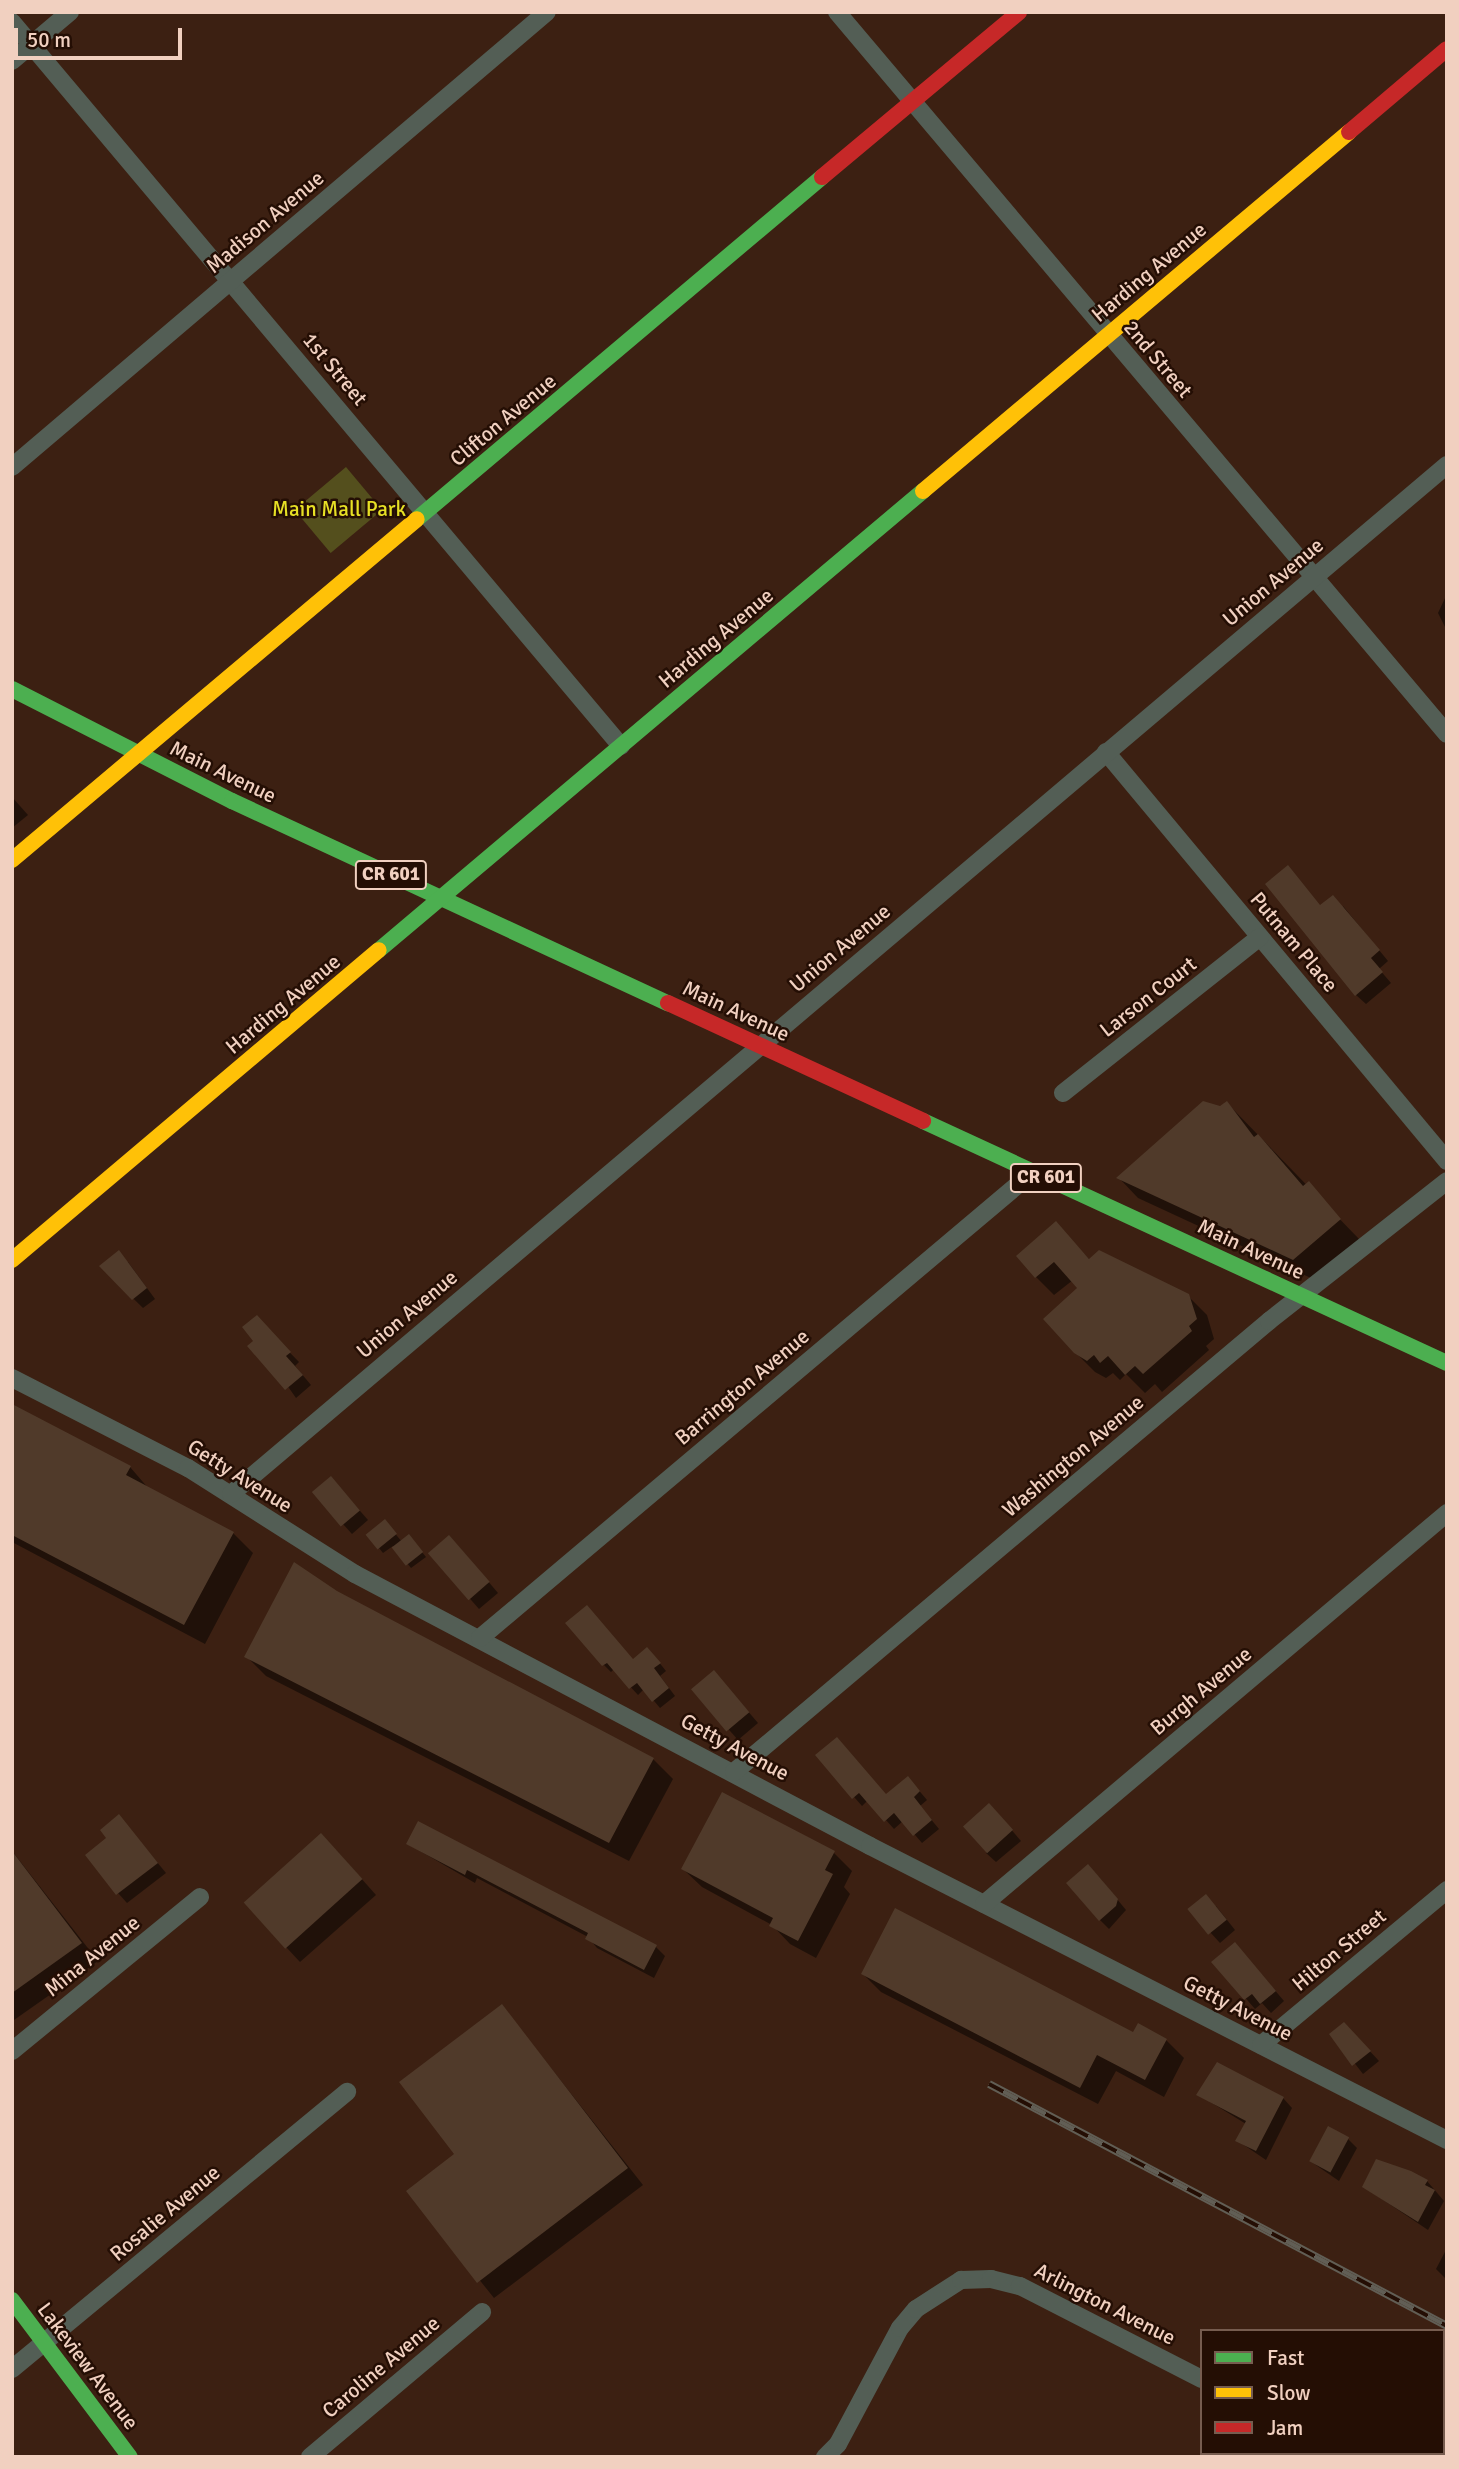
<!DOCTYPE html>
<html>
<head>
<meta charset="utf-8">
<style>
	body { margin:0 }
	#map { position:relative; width:1459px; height:2469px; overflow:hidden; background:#3c2012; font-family:Signika,sans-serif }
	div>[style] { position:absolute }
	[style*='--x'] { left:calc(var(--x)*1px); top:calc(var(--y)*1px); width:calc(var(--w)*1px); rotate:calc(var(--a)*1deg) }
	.green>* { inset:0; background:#544f1d; transform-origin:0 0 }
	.shadow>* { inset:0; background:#0007 }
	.building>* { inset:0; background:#503a2a; transform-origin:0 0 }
	.street>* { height:18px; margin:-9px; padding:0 9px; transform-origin:9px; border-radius:9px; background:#535e55 }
	.fast>* { height:16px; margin:-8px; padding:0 8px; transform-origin:8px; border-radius:8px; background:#4caf50 }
	.slow>* { height:16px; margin:-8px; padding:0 8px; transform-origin:8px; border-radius:8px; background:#ffc107 }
	.jam>* { height:16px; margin:-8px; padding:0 8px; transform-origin:8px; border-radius:8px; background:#c62828 }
	.rail>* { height:8px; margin-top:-4px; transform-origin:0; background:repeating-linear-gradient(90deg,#240e04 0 16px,#615e55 0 32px); box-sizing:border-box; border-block:2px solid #615e55 }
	span { translate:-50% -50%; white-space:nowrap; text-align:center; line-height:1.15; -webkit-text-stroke:5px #240e04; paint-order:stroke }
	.shield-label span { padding:2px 5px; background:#240e04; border:2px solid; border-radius:5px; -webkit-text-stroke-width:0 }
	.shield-label { font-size:19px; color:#f1d0c0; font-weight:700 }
	.street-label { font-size:21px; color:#f1d0c0 }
	.park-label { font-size:21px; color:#e7e025 }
	.frame { position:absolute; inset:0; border:14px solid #f1d0c0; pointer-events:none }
	.legend { position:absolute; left:1200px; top:2329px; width:245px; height:126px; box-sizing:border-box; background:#240e04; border:2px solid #765c4f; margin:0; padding:9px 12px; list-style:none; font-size:21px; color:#f1d0c0 }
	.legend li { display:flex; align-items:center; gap:14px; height:35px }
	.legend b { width:35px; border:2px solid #765c4f }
	.scale { position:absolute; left:14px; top:28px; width:168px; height:32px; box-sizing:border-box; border:4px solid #f1d0c0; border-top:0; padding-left:9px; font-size:21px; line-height:24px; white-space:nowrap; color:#f1d0c0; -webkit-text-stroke:5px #240e04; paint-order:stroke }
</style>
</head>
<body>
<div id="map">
	<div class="green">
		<i style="left:346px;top:467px;width:56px;height:67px;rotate:50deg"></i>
	</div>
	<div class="shadow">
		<i style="clip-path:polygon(1446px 578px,1447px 578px,1447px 631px,1438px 613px,1446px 596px)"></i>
		<i style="clip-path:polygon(12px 797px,28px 815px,12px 828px)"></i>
		<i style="clip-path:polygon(1343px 906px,1388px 961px,1379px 969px,1391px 983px,1366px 1004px,1356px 995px)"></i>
		<i style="clip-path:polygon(1227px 1103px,1360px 1240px,1313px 1279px,1138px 1198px,1119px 1178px)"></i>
		<i style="clip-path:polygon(1056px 1224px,1090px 1260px,1188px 1296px,1207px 1315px,1214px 1339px,1206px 1346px,1209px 1350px,1162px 1392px,1155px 1384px,1145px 1393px,1126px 1374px,1120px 1380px,1113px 1373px,1106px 1378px,1095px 1372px,1075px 1352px,1080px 1288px,1073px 1280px,1054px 1295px,1036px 1277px)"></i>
		<i style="clip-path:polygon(128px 1262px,155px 1299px,143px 1308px,101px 1267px)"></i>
		<i style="clip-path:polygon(256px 1318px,299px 1362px,295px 1366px,311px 1385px,296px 1398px,256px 1341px)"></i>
		<i style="clip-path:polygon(12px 1406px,130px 1467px,149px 1489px,233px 1533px,253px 1553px,205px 1644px,12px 1542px)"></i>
		<i style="clip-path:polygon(340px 1488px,368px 1520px,352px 1534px,314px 1492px)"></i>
		<i style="clip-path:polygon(389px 1526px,402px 1542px,413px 1541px,426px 1557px,411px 1568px,393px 1546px,383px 1553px,379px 1548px)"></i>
		<i style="clip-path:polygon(459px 1547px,498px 1593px,479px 1609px,430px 1553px)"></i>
		<i style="clip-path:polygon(336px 1592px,653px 1759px,673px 1779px,629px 1861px,266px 1676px,246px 1656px)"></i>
		<i style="clip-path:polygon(567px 1623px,634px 1661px,654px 1656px,666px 1671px,660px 1676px,675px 1696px,660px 1708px,644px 1689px,638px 1695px,614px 1669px,611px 1672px,604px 1665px)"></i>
		<i style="clip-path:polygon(723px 1682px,758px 1723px,738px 1740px,694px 1690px)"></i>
		<i style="clip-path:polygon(818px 1756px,887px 1796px,916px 1787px,927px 1800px,920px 1806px,939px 1829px,922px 1843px,903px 1821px,894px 1829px,868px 1800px,862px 1806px)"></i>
		<i style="clip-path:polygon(998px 1814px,1021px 1841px,996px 1862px,986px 1853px)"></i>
		<i style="clip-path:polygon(119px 1816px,166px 1873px,127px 1903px,118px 1893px,109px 1838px)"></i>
		<i style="clip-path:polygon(408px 1844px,656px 1947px,665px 1956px,654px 1978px,597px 1948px,588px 1937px,477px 1878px,475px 1883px)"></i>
		<i style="clip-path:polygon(336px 1850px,376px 1895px,300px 1962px,286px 1947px)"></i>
		<i style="clip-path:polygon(12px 1851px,98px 1961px,14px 2020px,12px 2018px)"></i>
		<i style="clip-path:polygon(834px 1853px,852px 1871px,844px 1887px,850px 1894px,816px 1958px,790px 1944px,772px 1925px,702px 1887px,683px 1869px)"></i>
		<i style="clip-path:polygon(1098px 1876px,1126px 1910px,1109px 1929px,1100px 1920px)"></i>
		<i style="clip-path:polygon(1216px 1906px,1235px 1930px,1220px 1943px,1190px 1910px)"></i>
		<i style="clip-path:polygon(1244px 1954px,1284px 2001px,1271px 2013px,1262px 2003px,1255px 2009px,1214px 1962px)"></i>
		<i style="clip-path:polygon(863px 1974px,1166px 2040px,1184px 2058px,1164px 2097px,1116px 2071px,1098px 2104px,881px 1992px)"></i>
		<i style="clip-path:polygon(502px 2006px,643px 2185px,494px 2298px,408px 2191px,457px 2154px)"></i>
		<i style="clip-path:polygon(1332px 2034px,1354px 2034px,1379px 2061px,1363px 2074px)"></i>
		<i style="clip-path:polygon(1199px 2095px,1283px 2098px,1292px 2108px,1266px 2160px,1238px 2141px,1246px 2124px)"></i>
		<i style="clip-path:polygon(1348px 2139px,1357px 2148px,1339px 2181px,1310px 2161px)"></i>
		<i style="clip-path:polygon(1427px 2181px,1444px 2201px,1428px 2230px,1364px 2187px)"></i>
		<i style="clip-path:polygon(1447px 2248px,1447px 2280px,1436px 2269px)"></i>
	</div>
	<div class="building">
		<i style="clip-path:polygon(1288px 865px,1320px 905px,1333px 895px,1380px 950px,1371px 958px,1383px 972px,1355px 996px,1265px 884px)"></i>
		<i style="clip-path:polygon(1203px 1101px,1220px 1106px,1227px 1101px,1254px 1137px,1258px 1134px,1303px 1186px,1309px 1181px,1341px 1219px,1293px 1260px,1116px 1178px)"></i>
		<i style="clip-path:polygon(1056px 1221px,1089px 1259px,1099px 1250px,1189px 1294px,1197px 1319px,1189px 1326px,1192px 1331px,1143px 1374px,1135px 1366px,1125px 1375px,1108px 1356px,1100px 1363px,1094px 1355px,1087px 1361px,1074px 1353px,1043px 1319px,1077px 1288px,1054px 1262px,1035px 1278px,1016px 1256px)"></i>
		<i style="clip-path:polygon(119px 1250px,147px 1288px,132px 1300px,99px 1266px)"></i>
		<i style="clip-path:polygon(257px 1315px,291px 1352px,286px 1356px,303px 1375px,285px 1390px,247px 1346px,253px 1341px,242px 1327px)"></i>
		<i style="clip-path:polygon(12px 1404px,131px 1466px,126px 1475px,234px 1532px,184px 1625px,12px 1535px)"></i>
		<i style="left:331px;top:1476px;width:45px;height:25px;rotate:50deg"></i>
		<i style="left:385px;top:1519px;width:19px;height:25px;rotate:51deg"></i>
		<i style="left:409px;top:1534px;width:23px;height:22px;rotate:52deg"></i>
		<i style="left:449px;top:1535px;width:62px;height:28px;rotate:49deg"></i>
		<i style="clip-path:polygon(294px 1562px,337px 1591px,654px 1758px,609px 1843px,244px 1657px)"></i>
		<i style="clip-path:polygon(587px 1605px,633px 1659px,647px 1647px,661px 1663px,654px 1668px,669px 1688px,652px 1702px,637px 1683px,629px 1689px,607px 1663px,602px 1666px,565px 1623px)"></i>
		<i style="left:714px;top:1670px;width:55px;height:30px;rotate:50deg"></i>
		<i style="clip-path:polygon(837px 1737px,886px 1794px,908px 1776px,920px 1791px,914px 1797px,932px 1820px,913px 1836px,894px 1813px,884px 1822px,859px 1793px,852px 1799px,815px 1755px)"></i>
		<i style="clip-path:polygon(722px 1792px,835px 1851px,825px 1870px,833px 1874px,798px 1941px,769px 1926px,773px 1918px,681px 1869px)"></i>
		<i style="left:989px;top:1803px;width:36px;height:35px;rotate:48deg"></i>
		<i style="clip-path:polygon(119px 1814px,158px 1863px,116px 1895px,85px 1855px,106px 1838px,100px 1830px)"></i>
		<i style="clip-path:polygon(418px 1821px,657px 1945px,644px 1970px,585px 1939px,588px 1933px,467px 1870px,465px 1875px,406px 1844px)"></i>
		<i style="left:321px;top:1833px;width:62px;height:104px;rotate:48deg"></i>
		<i style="clip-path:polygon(12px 1851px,82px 1943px,12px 1993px)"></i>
		<i style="clip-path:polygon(1088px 1864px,1118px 1899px,1116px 1906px,1099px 1921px,1066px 1883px)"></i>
		<i style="left:1206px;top:1894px;width:33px;height:24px;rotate:51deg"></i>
		<i style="clip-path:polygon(895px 1908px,1133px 2032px,1138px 2023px,1167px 2039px,1145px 2080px,1097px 2055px,1080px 2088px,861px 1974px)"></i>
		<i style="clip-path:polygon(1235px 1942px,1276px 1991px,1260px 2004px,1252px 1994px,1244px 2000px,1211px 1962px)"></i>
		<i style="clip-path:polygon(502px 2004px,628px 2168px,477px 2283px,406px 2191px,454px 2154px,399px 2082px)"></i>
		<i style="clip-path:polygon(1344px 2022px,1371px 2051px,1352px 2066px,1329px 2034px)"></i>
		<i style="clip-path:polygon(1217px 2062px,1284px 2097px,1256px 2151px,1235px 2141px,1246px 2121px,1196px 2095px)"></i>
		<i style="left:1328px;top:2126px;width:24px;height:40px;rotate:28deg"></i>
		<i style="clip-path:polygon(1376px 2159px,1411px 2171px,1428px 2180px,1425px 2185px,1435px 2190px,1418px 2222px,1362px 2187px)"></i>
	</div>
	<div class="street">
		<i style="--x:837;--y:12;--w:945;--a:49.81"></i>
		<i style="--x:12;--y:22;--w:946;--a:49.93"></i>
		<i style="--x:12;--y:61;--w:76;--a:-40.2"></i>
		<i style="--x:12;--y:467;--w:702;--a:-40.38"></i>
		<i style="--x:1106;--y:752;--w:533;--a:50.18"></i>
		<i style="--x:1063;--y:1093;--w:251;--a:-38.4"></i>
		<i style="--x:12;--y:1378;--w:198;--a:27.1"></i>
		<i style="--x:188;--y:1468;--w:198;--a:32.4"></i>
		<i style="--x:355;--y:1574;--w:582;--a:27.84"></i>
		<i style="--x:870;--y:1846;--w:648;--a:27"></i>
		<i style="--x:231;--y:1494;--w:1593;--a:-40.24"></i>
		<i style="--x:480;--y:1638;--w:723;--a:-40.12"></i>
		<i style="--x:734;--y:1772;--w:700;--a:-40.13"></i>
		<i style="--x:1269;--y:1321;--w:226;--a:-38.2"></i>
		<i style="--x:984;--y:1904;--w:606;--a:-40.18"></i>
		<i style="--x:1261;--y:2045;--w:242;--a:-39.8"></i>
		<i style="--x:12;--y:2051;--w:243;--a:-39.3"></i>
		<i style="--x:12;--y:2369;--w:435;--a:-39.6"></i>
		<i style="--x:1333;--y:2453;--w:7;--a:34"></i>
		<i style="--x:310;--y:2457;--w:225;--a:-40.1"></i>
		<i style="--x:825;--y:2457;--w:18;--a:-45"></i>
		<i style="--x:838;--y:2444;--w:132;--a:-61.9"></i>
		<i style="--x:900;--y:2328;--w:25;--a:-50"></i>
		<i style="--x:916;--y:2309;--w:54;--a:-32.8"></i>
		<i style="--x:961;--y:2280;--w:30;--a:-2"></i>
		<i style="--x:991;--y:2279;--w:30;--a:14"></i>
		<i style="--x:1020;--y:2286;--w:204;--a:27.1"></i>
		<i style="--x:1259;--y:2457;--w:4;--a:-63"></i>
	</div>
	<div class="fast">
		<i style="--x:417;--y:519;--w:530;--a:-40.18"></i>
		<i style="--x:12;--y:689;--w:247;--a:27"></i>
		<i style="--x:232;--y:801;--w:481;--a:24.9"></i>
		<i style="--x:379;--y:950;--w:712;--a:-40.16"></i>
		<i style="--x:923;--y:1121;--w:577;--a:24.79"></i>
		<i style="--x:12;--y:2300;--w:196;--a:53.1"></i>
	</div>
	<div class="slow">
		<i style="--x:923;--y:491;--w:557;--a:-40.12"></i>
		<i style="--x:12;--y:860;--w:529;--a:-40.1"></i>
		<i style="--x:12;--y:1260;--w:480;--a:-40.2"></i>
	</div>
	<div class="jam">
		<i style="--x:1349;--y:132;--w:128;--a:-40.3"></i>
		<i style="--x:822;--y:177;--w:257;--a:-39.9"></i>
		<i style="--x:668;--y:1003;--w:281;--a:24.8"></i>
	</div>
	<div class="rail">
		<i style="--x:989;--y:2084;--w:518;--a:27.85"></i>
	</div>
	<div class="shield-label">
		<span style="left:391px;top:875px">CR 601</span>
		<span style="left:1046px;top:1178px">CR 601</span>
	</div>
	<div class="street-label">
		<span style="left:265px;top:222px;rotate:-40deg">Madison Avenue</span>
		<span style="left:1149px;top:272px;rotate:-40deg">Harding Avenue</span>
		<span style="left:1158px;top:359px;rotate:50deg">2nd Street</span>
		<span style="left:335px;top:369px;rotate:50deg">1st Street</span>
		<span style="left:503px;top:420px;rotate:-40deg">Clifton Avenue</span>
		<span style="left:1273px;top:582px;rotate:-40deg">Union Avenue</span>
		<span style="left:716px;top:638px;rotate:-40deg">Harding Avenue</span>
		<span style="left:223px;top:772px;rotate:26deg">Main Avenue</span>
		<span style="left:1294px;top:942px;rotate:50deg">Putnam Place</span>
		<span style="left:840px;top:948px;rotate:-40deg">Union Avenue</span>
		<span style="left:1148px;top:997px;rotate:-38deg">Larson Court</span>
		<span style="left:283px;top:1004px;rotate:-40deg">Harding Avenue</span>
		<span style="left:736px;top:1011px;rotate:25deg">Main Avenue</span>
		<span style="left:1251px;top:1249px;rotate:25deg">Main Avenue</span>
		<span style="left:407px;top:1314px;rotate:-40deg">Union Avenue</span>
		<span style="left:742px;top:1387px;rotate:-40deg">Barrington Avenue</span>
		<span style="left:1073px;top:1456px;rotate:-40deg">Washington Avenue</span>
		<span style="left:240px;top:1476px;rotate:32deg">Getty Avenue</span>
		<span style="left:1201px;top:1691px;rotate:-40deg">Burgh Avenue</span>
		<span style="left:735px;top:1747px;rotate:28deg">Getty Avenue</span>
		<span style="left:1339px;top:1950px;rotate:-40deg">Hilton Street</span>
		<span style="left:92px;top:1956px;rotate:-39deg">Mina Avenue</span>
		<span style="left:1238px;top:2008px;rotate:27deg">Getty Avenue</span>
		<span style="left:165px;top:2213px;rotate:-40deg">Rosalie Avenue</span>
		<span style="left:1105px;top:2304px;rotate:27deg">Arlington Avenue</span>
		<span style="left:88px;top:2366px;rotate:53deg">Lakeview Avenue</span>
		<span style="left:381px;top:2367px;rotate:-40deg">Caroline Avenue</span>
	</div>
	<div class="park-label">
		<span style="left:339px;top:509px">Main Mall Park</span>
	</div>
	<div class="frame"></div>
	<ul class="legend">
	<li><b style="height:9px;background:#4caf50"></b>Fast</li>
	<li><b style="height:9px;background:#ffc107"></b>Slow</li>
	<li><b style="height:9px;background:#c62828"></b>Jam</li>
	</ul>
	<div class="scale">50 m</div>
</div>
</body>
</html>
